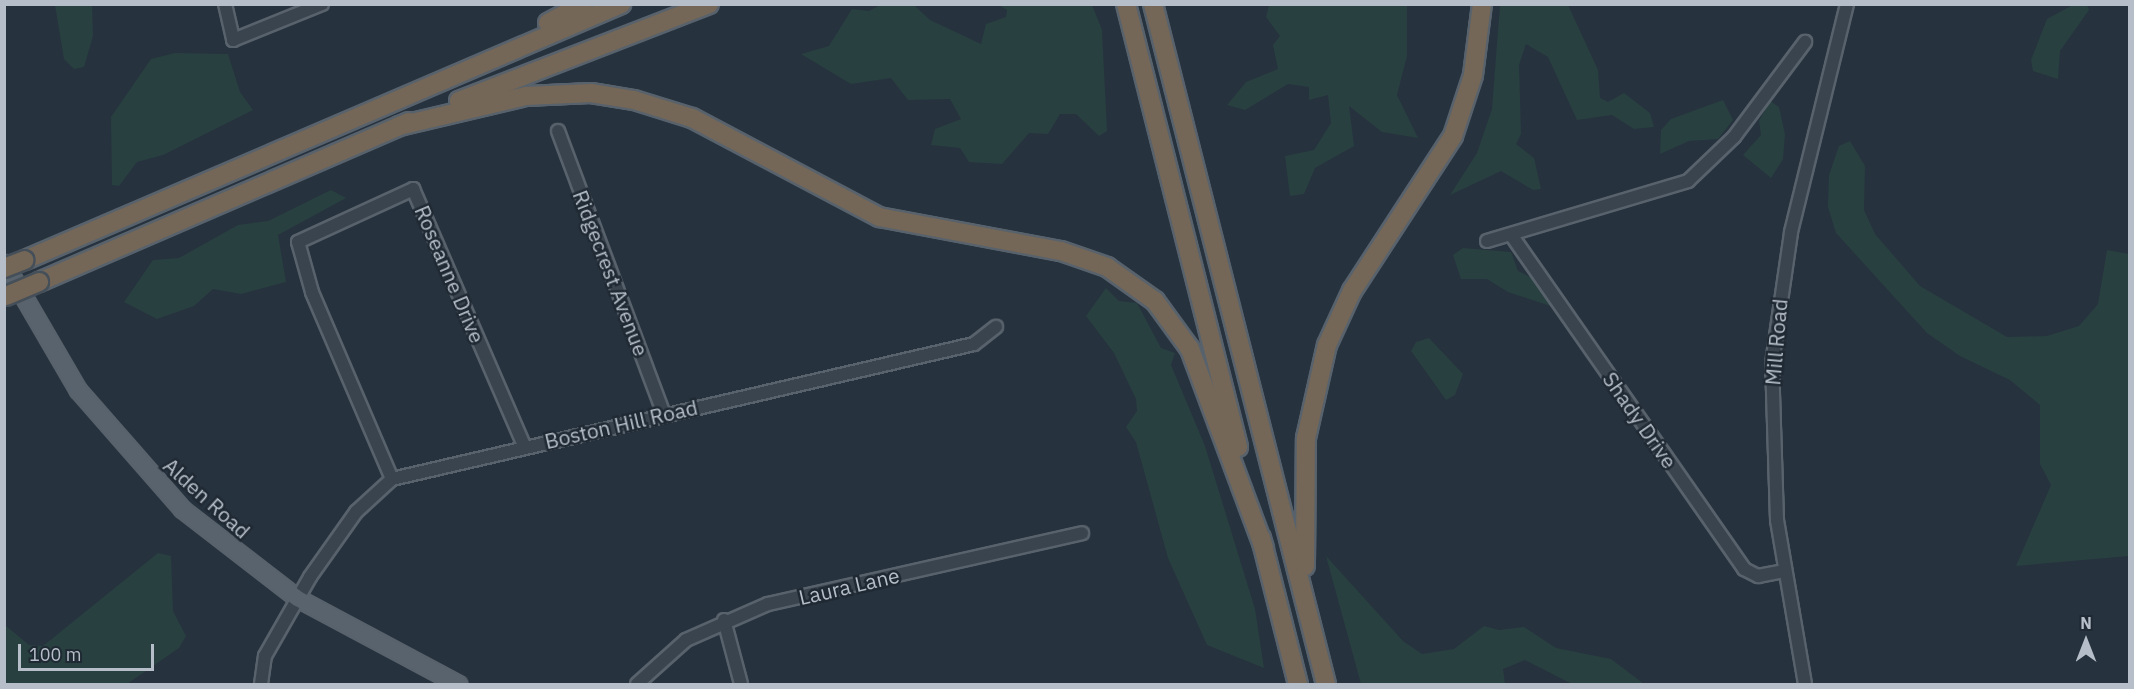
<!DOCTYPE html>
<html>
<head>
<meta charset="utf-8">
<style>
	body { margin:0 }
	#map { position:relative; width:2134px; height:689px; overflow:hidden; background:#26323e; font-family:"IBM Plex Sans",sans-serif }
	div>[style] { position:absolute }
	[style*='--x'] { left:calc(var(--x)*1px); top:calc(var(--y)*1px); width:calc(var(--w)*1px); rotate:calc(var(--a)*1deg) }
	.green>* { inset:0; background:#294040 }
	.roads { filter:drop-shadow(2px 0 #58626c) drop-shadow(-2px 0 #58626c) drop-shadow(0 2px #58626c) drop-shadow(0 -2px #58626c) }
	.minor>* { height:12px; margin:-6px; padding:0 6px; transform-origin:6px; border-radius:6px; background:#3a444e }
	.major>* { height:15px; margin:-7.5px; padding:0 7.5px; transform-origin:7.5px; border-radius:7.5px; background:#58636e }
	.highway>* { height:18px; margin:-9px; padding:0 9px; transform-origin:9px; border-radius:9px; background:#746757 }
	.bridges { filter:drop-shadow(2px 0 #454f59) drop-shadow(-2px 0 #454f59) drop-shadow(0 2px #454f59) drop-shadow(0 -2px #454f59) }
	.highway-bridge>* { height:18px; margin:-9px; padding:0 9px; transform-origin:9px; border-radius:9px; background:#746757 }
	span { translate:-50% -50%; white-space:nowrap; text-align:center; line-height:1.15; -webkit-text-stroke:5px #1f2934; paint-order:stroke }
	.street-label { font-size:21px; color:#b6bfc9 }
	.frame { position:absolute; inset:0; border:6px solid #b6bfc9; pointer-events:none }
	.north { position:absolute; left:2056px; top:611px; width:60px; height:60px; -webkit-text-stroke:4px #1f2934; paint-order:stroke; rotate:0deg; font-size:16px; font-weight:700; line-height:24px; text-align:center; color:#b6bfc9 }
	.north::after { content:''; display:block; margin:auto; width:21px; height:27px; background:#b6bfc9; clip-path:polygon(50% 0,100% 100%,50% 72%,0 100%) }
	.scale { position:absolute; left:18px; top:644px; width:136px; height:27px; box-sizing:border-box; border:3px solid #b6bfc9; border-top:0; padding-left:8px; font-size:18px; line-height:21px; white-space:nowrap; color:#b6bfc9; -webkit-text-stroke:4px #1f2934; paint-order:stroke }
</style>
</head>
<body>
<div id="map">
	<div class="green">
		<i style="clip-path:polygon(882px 4px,914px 5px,930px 20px,981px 44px,986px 24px,1006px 17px,1007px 10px,999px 5px,1092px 5px,1102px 30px,1107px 131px,1099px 136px,1076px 114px,1060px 114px,1048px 134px,1029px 133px,1002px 164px,969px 162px,960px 148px,931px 145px,935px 129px,961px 119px,950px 99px,908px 100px,891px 78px,851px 84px,801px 54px,829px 46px,852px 9px,869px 11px)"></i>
		<i style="clip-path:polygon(55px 5px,92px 5px,93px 36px,84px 67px,74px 69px,64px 59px)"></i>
		<i style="clip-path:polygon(1269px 5px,1407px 5px,1407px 56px,1397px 95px,1418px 138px,1382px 132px,1349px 106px,1354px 146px,1315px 168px,1304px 194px,1290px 196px,1285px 156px,1314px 150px,1331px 123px,1328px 95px,1309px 100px,1309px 87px,1288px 84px,1245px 110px,1227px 105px,1246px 82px,1278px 69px,1273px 45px,1280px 36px,1266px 17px)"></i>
		<i style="clip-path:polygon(1500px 5px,1568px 5px,1598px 70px,1600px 98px,1608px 102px,1624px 93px,1650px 113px,1654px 127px,1634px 129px,1612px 115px,1577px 120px,1548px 57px,1526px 44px,1519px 65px,1521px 134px,1516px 144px,1534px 158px,1541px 189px,1533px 190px,1501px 171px,1450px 195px,1477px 153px,1492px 109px)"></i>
		<i style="clip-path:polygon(2071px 6px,2087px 5px,2089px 10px,2060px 51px,2058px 79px,2033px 71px,2031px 60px,2047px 19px)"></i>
		<i style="clip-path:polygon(175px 53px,228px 54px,240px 92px,253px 110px,163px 155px,137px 162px,119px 186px,112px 185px,111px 117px,151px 59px)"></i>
		<i style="clip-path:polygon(1723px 100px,1733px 120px,1718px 139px,1689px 141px,1660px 154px,1661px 130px,1671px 119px)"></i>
		<i style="clip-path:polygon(1770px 101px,1779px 107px,1785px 134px,1783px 159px,1771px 178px,1743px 155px,1761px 135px,1759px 121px)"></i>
		<i style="clip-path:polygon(1850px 141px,1865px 166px,1864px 210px,1875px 234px,1920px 286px,2007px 337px,2047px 336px,2079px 326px,2098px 304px,2107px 250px,2129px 254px,2129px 556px,2016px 566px,2051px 485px,2040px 464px,2040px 405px,2010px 380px,1960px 356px,1927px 333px,1836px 233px,1828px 207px,1829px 175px,1839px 146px)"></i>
		<i style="clip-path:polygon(331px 190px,346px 198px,278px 235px,286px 282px,241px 294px,213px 289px,194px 306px,157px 319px,124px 302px,153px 260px,179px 258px,238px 225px,268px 221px)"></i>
		<i style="clip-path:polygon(1463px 248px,1511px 252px,1518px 271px,1545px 284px,1560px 309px,1508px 292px,1487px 279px,1461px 279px,1453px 255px)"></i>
		<i style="clip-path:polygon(1106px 288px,1119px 301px,1137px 303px,1161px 348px,1175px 353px,1171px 365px,1205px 446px,1255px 609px,1264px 668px,1207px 645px,1168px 558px,1136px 442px,1126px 427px,1137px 411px,1136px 399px,1114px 353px,1086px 316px)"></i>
		<i style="clip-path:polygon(1429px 338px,1463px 374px,1455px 395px,1446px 400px,1411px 351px,1416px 342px)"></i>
		<i style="clip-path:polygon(158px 553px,171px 556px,173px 611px,186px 636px,179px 648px,127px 684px,5px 684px,5px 625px,29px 645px,43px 646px)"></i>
		<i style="clip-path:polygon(1326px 556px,1403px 641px,1422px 654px,1454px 649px,1484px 626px,1499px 630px,1524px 627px,1556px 648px,1611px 659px,1644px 684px,1572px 684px,1525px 660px,1503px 669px,1505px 684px,1361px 684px)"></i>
	</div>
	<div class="roads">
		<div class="minor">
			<i style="--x:225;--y:4;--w:37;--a:77"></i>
			<i style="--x:233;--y:40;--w:96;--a:-22"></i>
			<i style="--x:558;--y:131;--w:302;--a:69.5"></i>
			<i style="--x:1512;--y:236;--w:406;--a:55.1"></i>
			<i style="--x:1744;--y:569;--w:16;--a:27"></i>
			<i style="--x:1758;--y:576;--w:26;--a:-11"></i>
			<i style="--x:1487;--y:241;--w:210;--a:-16.6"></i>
			<i style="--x:1688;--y:181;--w:64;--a:-43.7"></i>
			<i style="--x:1734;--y:137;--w:119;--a:-53.2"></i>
			<i style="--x:392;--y:479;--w:203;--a:-113.2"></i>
			<i style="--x:312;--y:292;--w:52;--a:-105.6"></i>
			<i style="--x:298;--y:242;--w:127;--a:-24.7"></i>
			<i style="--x:413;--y:189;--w:280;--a:66.6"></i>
			<i style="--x:724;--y:620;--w:66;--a:75.1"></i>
			<i style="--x:261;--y:684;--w:28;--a:-82"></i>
			<i style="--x:265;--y:656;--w:91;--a:-60.3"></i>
			<i style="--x:310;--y:577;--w:80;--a:-54.7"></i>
			<i style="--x:356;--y:512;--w:49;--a:-42.5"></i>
			<i style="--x:392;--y:479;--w:597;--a:-13.06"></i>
			<i style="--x:974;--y:344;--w:28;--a:-38"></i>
			<i style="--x:637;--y:684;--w:66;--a:-41.9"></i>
			<i style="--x:686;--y:640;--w:90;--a:-23.7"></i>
			<i style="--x:768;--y:604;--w:322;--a:-12.7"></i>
			<i style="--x:1805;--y:684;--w:166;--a:-99.7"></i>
			<i style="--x:1777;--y:520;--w:157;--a:-91.8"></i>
			<i style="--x:1772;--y:363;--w:132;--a:-81.7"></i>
			<i style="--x:1791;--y:232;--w:235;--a:-76.2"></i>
		</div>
		<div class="major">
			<i style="--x:4;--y:263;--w:147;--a:59.8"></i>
			<i style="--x:78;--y:390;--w:158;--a:48.8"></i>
			<i style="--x:182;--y:509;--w:145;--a:37.7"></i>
			<i style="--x:297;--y:598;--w:183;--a:28.1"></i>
		</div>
		<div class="highway">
			<i style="--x:1126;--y:4;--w:457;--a:75.8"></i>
			<i style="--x:1153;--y:4;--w:702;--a:75.73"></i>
			<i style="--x:548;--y:23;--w:40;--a:-28"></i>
			<i style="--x:459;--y:101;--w:268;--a:-21.2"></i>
			<i style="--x:399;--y:126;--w:130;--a:-13.3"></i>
			<i style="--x:526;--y:96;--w:65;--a:-2.6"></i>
			<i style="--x:591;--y:93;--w:44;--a:9.2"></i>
			<i style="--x:634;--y:100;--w:61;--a:17.2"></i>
			<i style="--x:692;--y:118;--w:212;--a:27.9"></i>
			<i style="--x:879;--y:217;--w:185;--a:10.6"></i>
			<i style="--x:1061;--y:251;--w:49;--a:19.2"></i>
			<i style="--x:1107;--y:267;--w:59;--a:35.3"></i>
			<i style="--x:1155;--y:301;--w:59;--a:53.9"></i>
			<i style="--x:1190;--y:349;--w:212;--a:69.6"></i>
			<i style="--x:25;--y:260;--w:649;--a:-23.24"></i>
			<i style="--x:39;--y:282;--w:403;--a:-23.4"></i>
			<i style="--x:1261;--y:538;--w:151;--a:75.8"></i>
			<i style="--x:1305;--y:566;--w:128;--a:-89.6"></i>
			<i style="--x:1306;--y:438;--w:95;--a:-77.3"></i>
			<i style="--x:1327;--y:345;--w:60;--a:-65.2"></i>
			<i style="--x:1352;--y:291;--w:185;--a:-56.9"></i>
			<i style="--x:1453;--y:136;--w:64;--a:-71.8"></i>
			<i style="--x:1473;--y:75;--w:72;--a:-82.8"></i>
		</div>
	</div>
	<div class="bridges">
		<div class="highway-bridge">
			<i style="--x:4;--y:268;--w:22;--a:-21"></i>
			<i style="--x:6;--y:296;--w:36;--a:-23"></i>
		</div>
	</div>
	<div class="street-label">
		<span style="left:611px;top:273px;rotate:69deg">Ridgecrest Avenue</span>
		<span style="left:450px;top:274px;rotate:67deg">Roseanne Drive</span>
		<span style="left:1776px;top:342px;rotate:-85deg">Mill Road</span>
		<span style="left:1640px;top:420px;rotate:55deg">Shady Drive</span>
		<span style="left:621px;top:424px;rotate:-13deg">Boston Hill Road</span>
		<span style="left:207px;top:498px;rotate:42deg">Alden Road</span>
		<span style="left:849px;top:586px;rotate:-13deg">Laura Lane</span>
	</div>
	<div class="frame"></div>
	<div class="north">N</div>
	<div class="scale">100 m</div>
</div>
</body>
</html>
